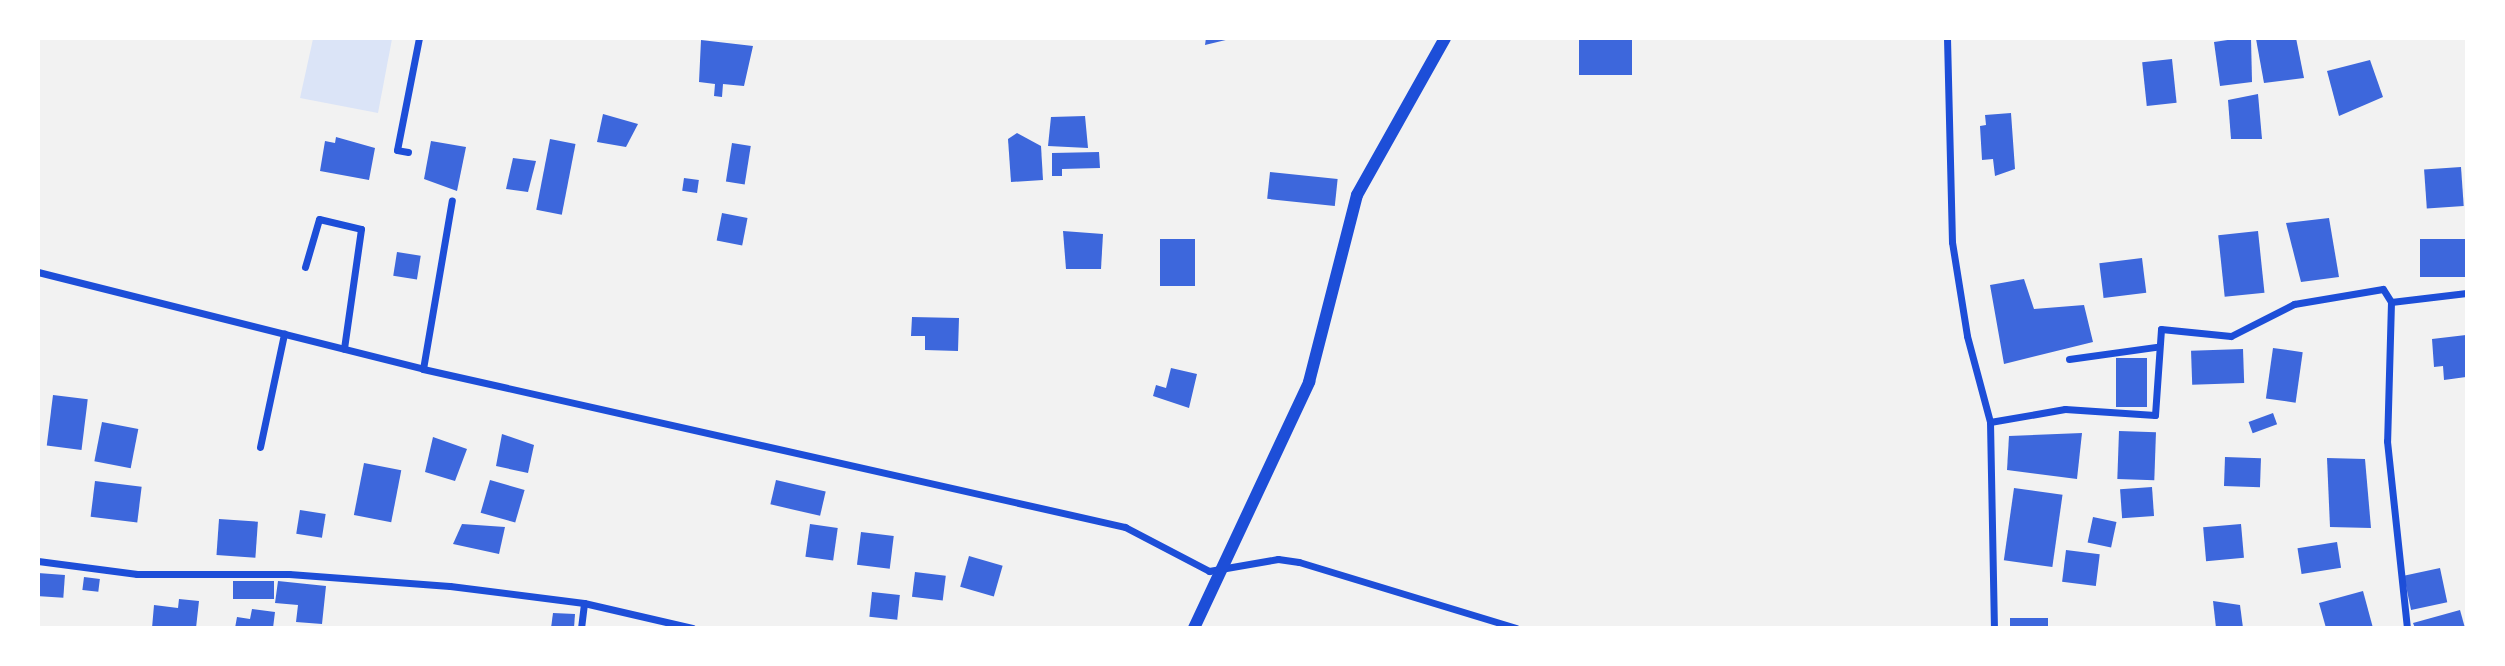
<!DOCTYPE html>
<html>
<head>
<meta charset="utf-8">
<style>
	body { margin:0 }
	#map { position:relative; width:2505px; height:666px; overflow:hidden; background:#f2f2f2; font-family:"PT Sans",sans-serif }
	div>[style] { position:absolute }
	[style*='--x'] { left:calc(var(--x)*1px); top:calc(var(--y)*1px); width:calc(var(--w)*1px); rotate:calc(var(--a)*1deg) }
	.green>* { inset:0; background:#dbe4f7 }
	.building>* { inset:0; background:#3d67dc; transform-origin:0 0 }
	.minor>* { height:7px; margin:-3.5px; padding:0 3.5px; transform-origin:3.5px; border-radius:3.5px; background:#1d4ed8 }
	.tertiary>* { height:12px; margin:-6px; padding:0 6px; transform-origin:6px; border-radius:6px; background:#1d4ed8 }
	span { translate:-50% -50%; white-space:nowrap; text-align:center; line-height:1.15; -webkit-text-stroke:7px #fff; paint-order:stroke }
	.frame { position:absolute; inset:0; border:40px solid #fff; pointer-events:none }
</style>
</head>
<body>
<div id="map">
	<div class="green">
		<i style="clip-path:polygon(313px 39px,392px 39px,378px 113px,300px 98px)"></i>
	</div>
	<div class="building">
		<i style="clip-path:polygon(1206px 38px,1234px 38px,1205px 45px)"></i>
		<i style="left:1579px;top:38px;width:53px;height:37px"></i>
		<i style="clip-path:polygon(2241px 38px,2251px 38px,2252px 82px,2220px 86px,2214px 42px)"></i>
		<i style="clip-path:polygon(2296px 38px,2304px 78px,2264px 83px,2256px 39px)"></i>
		<i style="clip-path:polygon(701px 40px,753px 46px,744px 86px,723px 84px,722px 97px,714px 96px,715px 84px,699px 82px)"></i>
		<i style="left:2172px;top:59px;width:44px;height:30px;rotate:84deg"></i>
		<i style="clip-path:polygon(2370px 60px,2383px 97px,2339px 116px,2327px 71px)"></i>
		<i style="clip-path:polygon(2258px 94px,2262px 139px,2231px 139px,2228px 100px)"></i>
		<i style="clip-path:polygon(2011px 113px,2015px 169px,1995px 176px,1993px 159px,1982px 160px,1980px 126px,1986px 125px,1985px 115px)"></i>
		<i style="clip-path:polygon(603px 114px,638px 124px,626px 147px,597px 142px)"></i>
		<i style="clip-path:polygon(1085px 116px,1088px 148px,1048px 146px,1051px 117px)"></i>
		<i style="clip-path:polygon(1017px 133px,1041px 146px,1043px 180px,1011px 182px,1008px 139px)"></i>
		<i style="clip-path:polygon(336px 137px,375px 148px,369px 180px,320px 171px,325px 141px,335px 143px)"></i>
		<i style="left:550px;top:139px;width:26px;height:72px;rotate:11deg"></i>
		<i style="clip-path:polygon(431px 141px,466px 147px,457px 191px,424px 179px)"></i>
		<i style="left:732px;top:143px;width:19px;height:39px;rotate:9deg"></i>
		<i style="clip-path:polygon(1099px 152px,1100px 168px,1062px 169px,1062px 176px,1052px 176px,1052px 153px)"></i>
		<i style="clip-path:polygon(513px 158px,536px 161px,528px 192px,506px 189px)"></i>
		<i style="left:2461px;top:167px;width:39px;height:37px;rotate:86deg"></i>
		<i style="left:1270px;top:172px;width:68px;height:27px;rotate:6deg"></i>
		<i style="left:684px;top:178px;width:15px;height:13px;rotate:8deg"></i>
		<i style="left:722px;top:213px;width:26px;height:28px;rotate:11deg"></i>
		<i style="clip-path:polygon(2329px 218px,2339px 277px,2301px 282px,2286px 223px)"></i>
		<i style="clip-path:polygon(1063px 231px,1103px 234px,1101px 269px,1066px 269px)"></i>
		<i style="left:2258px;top:231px;width:62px;height:40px;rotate:84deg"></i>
		<i style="left:1160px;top:239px;width:35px;height:47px"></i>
		<i style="left:2466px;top:239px;width:38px;height:46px;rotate:90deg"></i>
		<i style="left:397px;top:252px;width:24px;height:24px;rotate:9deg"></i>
		<i style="left:2142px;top:258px;width:35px;height:43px;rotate:83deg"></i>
		<i style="clip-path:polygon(2024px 279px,2034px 309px,2084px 305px,2093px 342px,2004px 364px,1990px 285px)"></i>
		<i style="clip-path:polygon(912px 317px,959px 318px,958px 351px,925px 350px,925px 336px,911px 336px)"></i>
		<i style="clip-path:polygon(2466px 335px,2466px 377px,2444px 380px,2443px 366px,2434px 367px,2432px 339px)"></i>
		<i style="left:2273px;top:348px;width:30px;height:51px;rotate:8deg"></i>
		<i style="left:2243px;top:349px;width:34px;height:52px;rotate:88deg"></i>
		<i style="left:2116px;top:358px;width:31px;height:49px"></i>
		<i style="clip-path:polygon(1171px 368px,1197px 374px,1189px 408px,1153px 396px,1156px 385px,1166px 388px)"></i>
		<i style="left:53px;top:395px;width:35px;height:51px;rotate:7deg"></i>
		<i style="left:2273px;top:413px;width:12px;height:26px;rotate:70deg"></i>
		<i style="left:102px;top:422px;width:37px;height:40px;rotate:11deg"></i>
		<i style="left:2119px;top:431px;width:37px;height:48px;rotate:2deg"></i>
		<i style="clip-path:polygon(2082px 433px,2077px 479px,2007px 470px,2009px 436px)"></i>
		<i style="clip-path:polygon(502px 434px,534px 445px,528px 473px,496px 466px)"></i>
		<i style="clip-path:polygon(433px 437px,467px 449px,455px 481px,425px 472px)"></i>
		<i style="left:2225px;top:457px;width:36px;height:29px;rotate:2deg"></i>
		<i style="clip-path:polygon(2327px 458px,2365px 459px,2371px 528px,2330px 527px)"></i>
		<i style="left:364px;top:463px;width:38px;height:53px;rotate:11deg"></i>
		<i style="left:490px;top:480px;width:36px;height:34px;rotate:16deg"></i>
		<i style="left:776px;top:480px;width:51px;height:25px;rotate:13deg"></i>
		<i style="left:95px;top:481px;width:47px;height:36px;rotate:7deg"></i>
		<i style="left:2152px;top:487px;width:29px;height:32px;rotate:86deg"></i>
		<i style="left:2014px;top:488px;width:49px;height:73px;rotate:8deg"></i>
		<i style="left:300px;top:510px;width:26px;height:24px;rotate:9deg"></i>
		<i style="left:2093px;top:517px;width:24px;height:26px;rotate:12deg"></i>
		<i style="left:219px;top:519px;width:39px;height:36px;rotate:4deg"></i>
		<i style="clip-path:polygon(462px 524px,505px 527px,499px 554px,453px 544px)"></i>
		<i style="left:810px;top:524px;width:28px;height:33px;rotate:8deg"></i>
		<i style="left:2241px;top:524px;width:34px;height:38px;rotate:85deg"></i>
		<i style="left:861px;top:532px;width:33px;height:33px;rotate:7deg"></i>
		<i style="left:2337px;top:542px;width:26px;height:40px;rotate:81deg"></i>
		<i style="left:2066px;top:550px;width:34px;height:32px;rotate:7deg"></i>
		<i style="left:969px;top:556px;width:35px;height:32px;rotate:16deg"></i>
		<i style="left:2440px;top:568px;width:35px;height:37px;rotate:78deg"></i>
		<i style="left:915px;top:572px;width:31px;height:25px;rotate:7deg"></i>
		<i style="left:38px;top:573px;width:27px;height:23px;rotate:4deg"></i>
		<i style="left:84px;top:577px;width:16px;height:13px;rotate:7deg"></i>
		<i style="left:233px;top:581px;width:41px;height:18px"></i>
		<i style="clip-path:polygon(278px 581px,326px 586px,322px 624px,296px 622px,298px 605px,275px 603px)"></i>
		<i style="clip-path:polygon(2363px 591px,2373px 628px,2326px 628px,2319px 603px)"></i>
		<i style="left:872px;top:592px;width:28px;height:25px;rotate:6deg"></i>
		<i style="clip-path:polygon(179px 599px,199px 601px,196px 628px,152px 628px,154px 605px,178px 608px)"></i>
		<i style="clip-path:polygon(2213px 601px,2240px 605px,2243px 628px,2216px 628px)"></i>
		<i style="clip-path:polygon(252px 609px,275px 612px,273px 628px,235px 628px,237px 617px,250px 619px)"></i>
		<i style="clip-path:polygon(2460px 610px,2465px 628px,2415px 628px,2413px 623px)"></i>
		<i style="clip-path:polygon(553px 613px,575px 614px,574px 628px,551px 628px)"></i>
		<i style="left:2010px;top:618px;width:38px;height:10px"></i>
	</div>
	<div class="minor">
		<i style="--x:1947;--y:38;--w:204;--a:88.6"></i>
		<i style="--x:1952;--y:242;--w:95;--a:80.9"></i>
		<i style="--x:1967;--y:336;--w:89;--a:75"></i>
		<i style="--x:1990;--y:422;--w:206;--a:88.9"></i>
		<i style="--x:408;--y:152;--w:11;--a:-170"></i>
		<i style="--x:397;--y:150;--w:114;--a:-78.9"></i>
		<i style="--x:305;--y:267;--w:50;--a:-73.7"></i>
		<i style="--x:319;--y:219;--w:43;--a:13.4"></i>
		<i style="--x:361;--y:229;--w:121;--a:98.1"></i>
		<i style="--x:38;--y:272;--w:397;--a:14.1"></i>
		<i style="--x:423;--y:369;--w:720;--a:12.68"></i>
		<i style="--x:1125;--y:527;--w:95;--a:27.6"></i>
		<i style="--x:1209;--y:571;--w:70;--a:-9.9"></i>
		<i style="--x:1278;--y:559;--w:21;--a:8"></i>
		<i style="--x:1299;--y:562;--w:227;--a:16.9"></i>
		<i style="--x:2391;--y:302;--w:76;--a:-6.8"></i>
		<i style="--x:2069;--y:359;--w:88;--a:-7.9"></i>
		<i style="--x:423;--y:369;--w:171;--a:-80.3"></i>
		<i style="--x:1990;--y:422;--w:76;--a:-9.8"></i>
		<i style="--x:2065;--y:409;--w:90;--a:3.8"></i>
		<i style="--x:2155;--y:415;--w:86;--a:-86"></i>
		<i style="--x:2161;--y:329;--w:70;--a:5.7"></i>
		<i style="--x:2231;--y:336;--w:71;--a:-26.9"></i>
		<i style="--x:2294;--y:304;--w:90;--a:-9.6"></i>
		<i style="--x:2383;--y:289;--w:15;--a:58"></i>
		<i style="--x:2391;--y:302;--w:139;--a:91.6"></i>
		<i style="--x:2387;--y:441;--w:188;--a:83.9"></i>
		<i style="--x:260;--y:447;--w:116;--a:-78"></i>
		<i style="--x:38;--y:561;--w:100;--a:7.5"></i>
		<i style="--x:137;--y:574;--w:152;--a:0"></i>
		<i style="--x:289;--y:574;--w:161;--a:4.3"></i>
		<i style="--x:450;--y:586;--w:135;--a:7.2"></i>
		<i style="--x:584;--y:603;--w:111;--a:13"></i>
		<i style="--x:581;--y:628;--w:25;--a:-83"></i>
	</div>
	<div class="tertiary">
		<i style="--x:1194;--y:628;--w:272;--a:-64.9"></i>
		<i style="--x:1309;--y:382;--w:193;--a:-75.6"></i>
		<i style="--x:1357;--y:195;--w:180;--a:-60.7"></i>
	</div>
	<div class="frame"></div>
</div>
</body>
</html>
